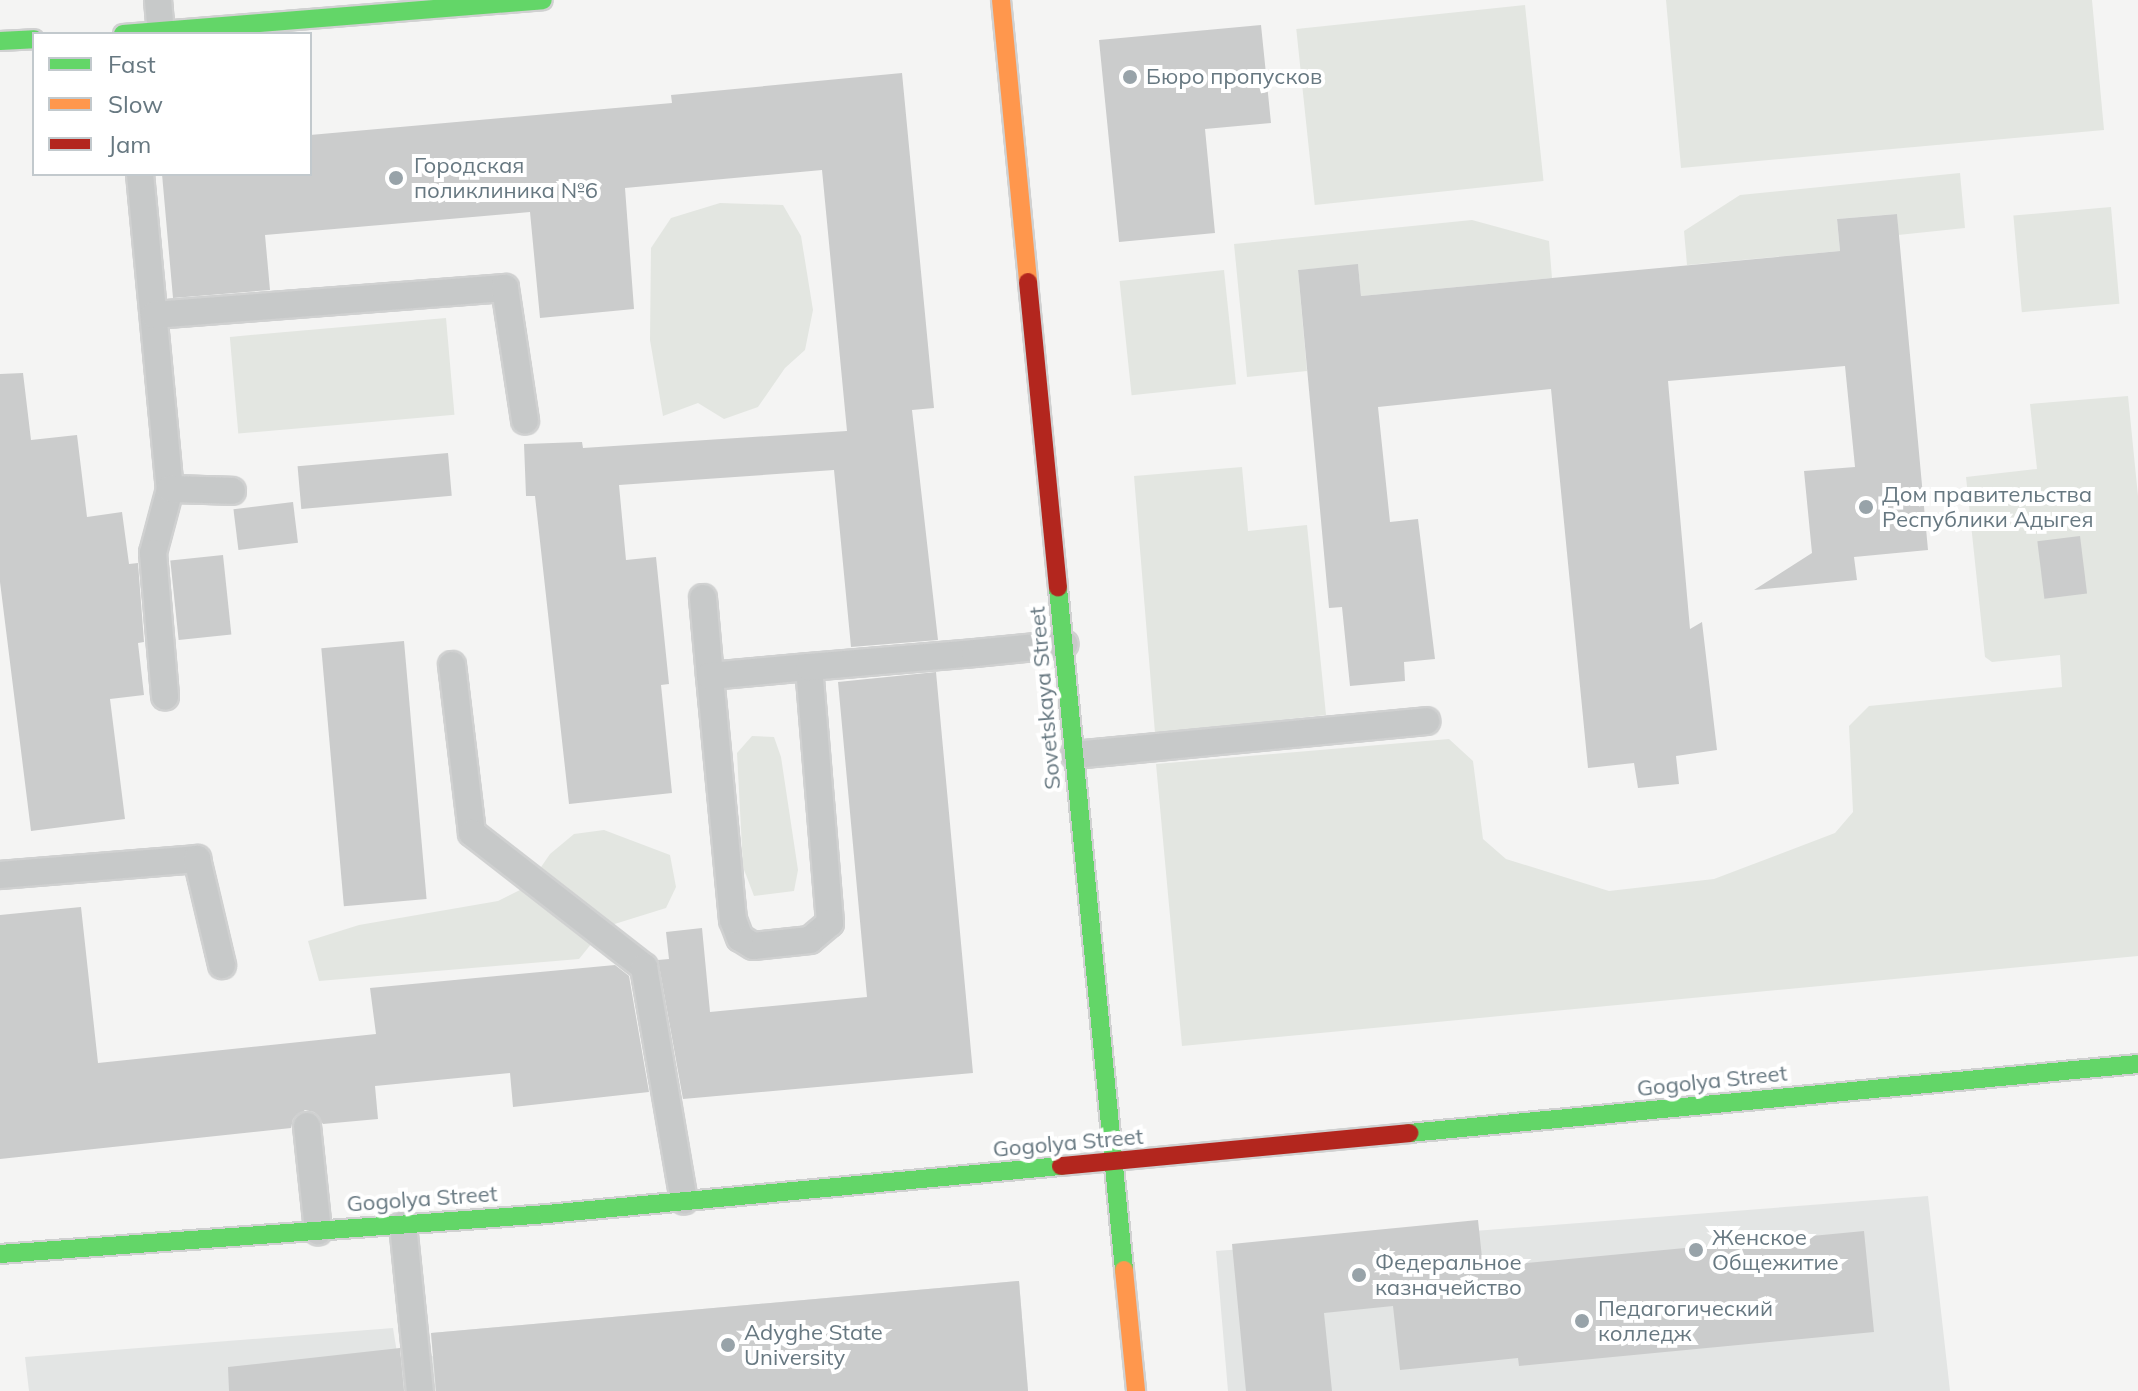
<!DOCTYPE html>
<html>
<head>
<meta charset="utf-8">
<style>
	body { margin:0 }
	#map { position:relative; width:2138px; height:1391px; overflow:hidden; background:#f4f4f3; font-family:Mulish,sans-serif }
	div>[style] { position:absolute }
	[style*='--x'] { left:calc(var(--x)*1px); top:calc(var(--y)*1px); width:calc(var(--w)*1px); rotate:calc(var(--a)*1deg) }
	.built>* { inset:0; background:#e3e5e4 }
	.green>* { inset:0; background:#e3e6e1; transform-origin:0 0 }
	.building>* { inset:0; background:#cbcccc; transform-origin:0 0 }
	.roads { filter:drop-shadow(2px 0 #d0d1d1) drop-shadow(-2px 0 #d0d1d1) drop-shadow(0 2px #d0d1d1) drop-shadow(0 -2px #d0d1d1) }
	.lane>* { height:26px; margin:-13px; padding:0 13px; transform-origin:13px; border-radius:13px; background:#c7c9c9 }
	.fast>* { height:18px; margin:-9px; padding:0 9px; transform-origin:9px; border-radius:9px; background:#63d668 }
	.slow>* { height:18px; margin:-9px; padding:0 9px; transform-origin:9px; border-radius:9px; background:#ff974d }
	.jam>* { height:18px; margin:-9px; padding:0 9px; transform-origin:9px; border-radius:9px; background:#b3261e }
	.dots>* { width:22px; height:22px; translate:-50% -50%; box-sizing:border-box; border:4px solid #fff; border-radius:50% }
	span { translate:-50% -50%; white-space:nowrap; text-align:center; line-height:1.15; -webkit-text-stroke:8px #fff; paint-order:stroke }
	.poi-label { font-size:22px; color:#677881 }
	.left { translate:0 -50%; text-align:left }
	.street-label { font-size:22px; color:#677881 }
	.legend { position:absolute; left:32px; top:32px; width:280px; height:144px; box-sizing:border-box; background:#fff; border:2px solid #c2c9cd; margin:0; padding:10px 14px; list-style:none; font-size:24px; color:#677881 }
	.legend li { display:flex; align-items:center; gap:16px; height:40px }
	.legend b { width:40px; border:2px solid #c2c9cd }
</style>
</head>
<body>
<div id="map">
	<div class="built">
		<i style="clip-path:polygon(1928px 1196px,1950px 1391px,1228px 1391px,1216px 1251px)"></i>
		<i style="clip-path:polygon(1019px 1281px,1028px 1391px,29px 1391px,25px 1357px,393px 1328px,398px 1359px,433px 1356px,431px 1333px)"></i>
	</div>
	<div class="green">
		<i style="clip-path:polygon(1666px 0,2092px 0,2104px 130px,1681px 168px)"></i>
		<i style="left:1525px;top:5px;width:177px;height:230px;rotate:84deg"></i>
		<i style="clip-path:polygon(1960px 173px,1965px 228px,1898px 235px,1897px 214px,1837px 219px,1840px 251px,1687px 265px,1684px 231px,1740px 195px)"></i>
		<i style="clip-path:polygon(720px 203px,783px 205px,801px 236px,813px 310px,805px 350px,785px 368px,758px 407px,724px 419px,698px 403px,663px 416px,650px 340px,651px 248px,671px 218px)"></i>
		<i style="left:2111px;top:207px;width:97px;height:98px;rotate:85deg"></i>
		<i style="clip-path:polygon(1472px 220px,1549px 241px,1552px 278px,1361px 296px,1358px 265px,1298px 270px,1307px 371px,1247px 377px,1234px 244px)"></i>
		<i style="left:1224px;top:270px;width:115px;height:105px;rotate:84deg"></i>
		<i style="left:446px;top:318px;width:97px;height:217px;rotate:85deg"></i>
		<i style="clip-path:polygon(2128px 396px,2138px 496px,2138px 956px,1182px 1046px,1156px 764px,1449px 739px,1473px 761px,1483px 839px,1506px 859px,1609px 891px,1714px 879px,1835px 833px,1853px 812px,1849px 726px,1869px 706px,2062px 687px,2060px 655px,1992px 662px,1985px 657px,1966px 477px,2037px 469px,2030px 404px)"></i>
		<i style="clip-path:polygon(1242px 467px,1248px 531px,1307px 525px,1326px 715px,1155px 733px,1134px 476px)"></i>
		<i style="clip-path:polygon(752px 736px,774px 737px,781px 757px,798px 870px,794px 891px,754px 896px,743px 867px,737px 753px)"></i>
		<i style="clip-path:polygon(604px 830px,670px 855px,676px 887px,666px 908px,605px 927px,579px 959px,319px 981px,308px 941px,359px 925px,498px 901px,528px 886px,550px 854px,574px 834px)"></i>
	</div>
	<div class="building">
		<i style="clip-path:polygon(1261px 25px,1271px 123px,1205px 129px,1215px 233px,1119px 242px,1099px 40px)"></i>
		<i style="clip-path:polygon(902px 73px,934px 408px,912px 410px,938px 640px,851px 647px,834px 470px,619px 485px,626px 560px,656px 557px,669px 684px,661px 685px,672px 793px,569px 804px,535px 496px,526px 496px,524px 444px,582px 442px,583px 448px,847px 431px,822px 170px,625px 188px,634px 309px,540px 318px,530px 212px,265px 235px,270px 290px,173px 298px,162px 174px,310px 174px,310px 135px,672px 103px,671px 95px)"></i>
		<i style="clip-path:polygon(1897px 214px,1928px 550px,1854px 557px,1857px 580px,1754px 590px,1812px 553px,1804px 471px,1855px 467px,1845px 366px,1668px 381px,1690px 629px,1702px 622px,1717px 750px,1676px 756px,1679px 784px,1638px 788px,1634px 763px,1588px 768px,1551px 389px,1378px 407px,1390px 522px,1418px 519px,1435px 659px,1404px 662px,1405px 681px,1350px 686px,1342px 607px,1329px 608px,1298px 270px,1358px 264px,1361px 296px,1552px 278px,1840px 251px,1837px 219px)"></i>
		<i style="clip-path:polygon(23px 373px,31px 440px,77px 435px,87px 517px,122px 512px,129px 564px,138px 563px,144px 642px,138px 643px,144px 695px,110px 699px,125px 819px,31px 831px,0 582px,0 374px)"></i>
		<i style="left:448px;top:453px;width:43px;height:151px;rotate:85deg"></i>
		<i style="left:293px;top:502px;width:41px;height:60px;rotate:83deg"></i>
		<i style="left:2080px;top:536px;width:58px;height:43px;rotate:83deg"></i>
		<i style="left:223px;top:555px;width:80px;height:53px;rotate:84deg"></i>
		<i style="left:404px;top:641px;width:259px;height:83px;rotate:85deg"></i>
		<i style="clip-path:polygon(936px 672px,973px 1073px,683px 1099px,658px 960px,669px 959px,666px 932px,702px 928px,710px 1012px,867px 997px,838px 682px)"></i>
		<i style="clip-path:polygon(81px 907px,98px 1063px,376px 1034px,370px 988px,615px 965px,629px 976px,649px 1092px,513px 1107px,510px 1073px,375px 1086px,378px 1119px,323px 1124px,314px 1112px,305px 1110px,293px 1119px,291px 1128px,0 1159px,0 915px)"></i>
		<i style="clip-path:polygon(1478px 1220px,1483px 1267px,1864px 1231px,1874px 1332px,1519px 1366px,1518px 1358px,1400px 1370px,1393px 1306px,1324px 1313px,1332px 1391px,1246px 1391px,1232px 1244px)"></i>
		<i style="clip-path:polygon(1019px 1281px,1028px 1391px,436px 1391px,431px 1333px)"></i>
		<i style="clip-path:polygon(400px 1348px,404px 1391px,229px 1391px,228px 1367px)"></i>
	</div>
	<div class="roads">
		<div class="lane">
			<i style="--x:158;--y:0;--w:32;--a:85"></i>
			<i style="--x:140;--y:174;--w:316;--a:84.6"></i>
			<i style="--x:170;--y:489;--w:66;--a:104.9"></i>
			<i style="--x:153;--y:553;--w:144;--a:85.2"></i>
			<i style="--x:154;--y:315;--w:352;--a:-4.4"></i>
			<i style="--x:505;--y:288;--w:134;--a:81.4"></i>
			<i style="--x:170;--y:489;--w:62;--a:1.8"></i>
			<i style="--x:703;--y:598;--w:78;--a:84.9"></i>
			<i style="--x:452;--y:665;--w:169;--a:83.2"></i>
			<i style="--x:472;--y:833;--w:218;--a:37.9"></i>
			<i style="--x:644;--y:967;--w:237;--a:80.3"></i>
			<i style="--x:809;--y:667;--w:257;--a:85.3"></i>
			<i style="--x:830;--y:923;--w:26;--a:140"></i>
			<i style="--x:810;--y:940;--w:57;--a:174"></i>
			<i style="--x:753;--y:946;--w:15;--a:-148"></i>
			<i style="--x:740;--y:938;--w:19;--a:-111"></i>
			<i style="--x:733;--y:920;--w:245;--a:-95.4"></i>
			<i style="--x:710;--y:676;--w:99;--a:-5.2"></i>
			<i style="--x:809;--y:667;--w:167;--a:-4.8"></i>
			<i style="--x:975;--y:653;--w:90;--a:-5.7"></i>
			<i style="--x:1074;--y:755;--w:354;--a:-5.5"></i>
			<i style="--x:0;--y:875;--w:198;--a:-4.6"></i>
			<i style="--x:197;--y:859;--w:109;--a:76.7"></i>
			<i style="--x:307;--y:1126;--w:106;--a:84"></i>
			<i style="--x:403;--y:1225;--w:167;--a:84.2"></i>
		</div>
		<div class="fast">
			<i style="--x:123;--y:34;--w:421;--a:-4.6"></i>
			<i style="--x:0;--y:41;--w:34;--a:-3"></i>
			<i style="--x:1058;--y:588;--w:685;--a:84.47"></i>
			<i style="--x:1409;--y:1133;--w:732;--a:-5.41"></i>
			<i style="--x:0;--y:1254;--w:548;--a:-4.18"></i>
			<i style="--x:547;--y:1214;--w:516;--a:-5.34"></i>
		</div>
		<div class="slow">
			<i style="--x:1001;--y:0;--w:283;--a:84.5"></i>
			<i style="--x:1124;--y:1270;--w:122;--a:84.3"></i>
		</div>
		<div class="jam">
			<i style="--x:1028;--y:282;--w:307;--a:84.4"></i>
			<i style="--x:1061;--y:1166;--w:350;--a:-5.4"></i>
		</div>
	</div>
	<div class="dots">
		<i style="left:1130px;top:77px;background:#98a3a9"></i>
		<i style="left:396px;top:178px;background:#98a3a9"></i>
		<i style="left:1866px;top:507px;background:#98a3a9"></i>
		<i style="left:1696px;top:1250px;background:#98a3a9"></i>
		<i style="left:1359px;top:1275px;background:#98a3a9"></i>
		<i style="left:1582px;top:1321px;background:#98a3a9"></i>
		<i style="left:728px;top:1345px;background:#98a3a9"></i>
	</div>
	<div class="poi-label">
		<span class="left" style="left:1146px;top:77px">Бюро пропусков</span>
		<span class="left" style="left:414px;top:178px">Городская<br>поликлиника №6</span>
		<span class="left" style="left:1882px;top:507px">Дом правительства<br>Республики Адыгея</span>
		<span class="left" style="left:1712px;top:1250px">Женское<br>Общежитие</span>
		<span class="left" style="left:1375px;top:1275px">Федеральное<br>казначейство</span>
		<span class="left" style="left:1598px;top:1321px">Педагогический<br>колледж</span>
		<span class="left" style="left:744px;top:1345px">Adyghe State<br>University</span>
	</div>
	<div class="street-label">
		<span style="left:1045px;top:698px;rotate:-95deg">Sovetskaya Street</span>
		<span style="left:1712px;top:1081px;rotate:-6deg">Gogolya Street</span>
		<span style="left:1068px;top:1143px;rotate:-5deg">Gogolya Street</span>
		<span style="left:422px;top:1199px;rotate:-4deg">Gogolya Street</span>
	</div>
	<ul class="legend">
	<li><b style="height:10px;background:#63d668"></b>Fast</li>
	<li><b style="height:10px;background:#ff974d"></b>Slow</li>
	<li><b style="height:10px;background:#b3261e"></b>Jam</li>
	</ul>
</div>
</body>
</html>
